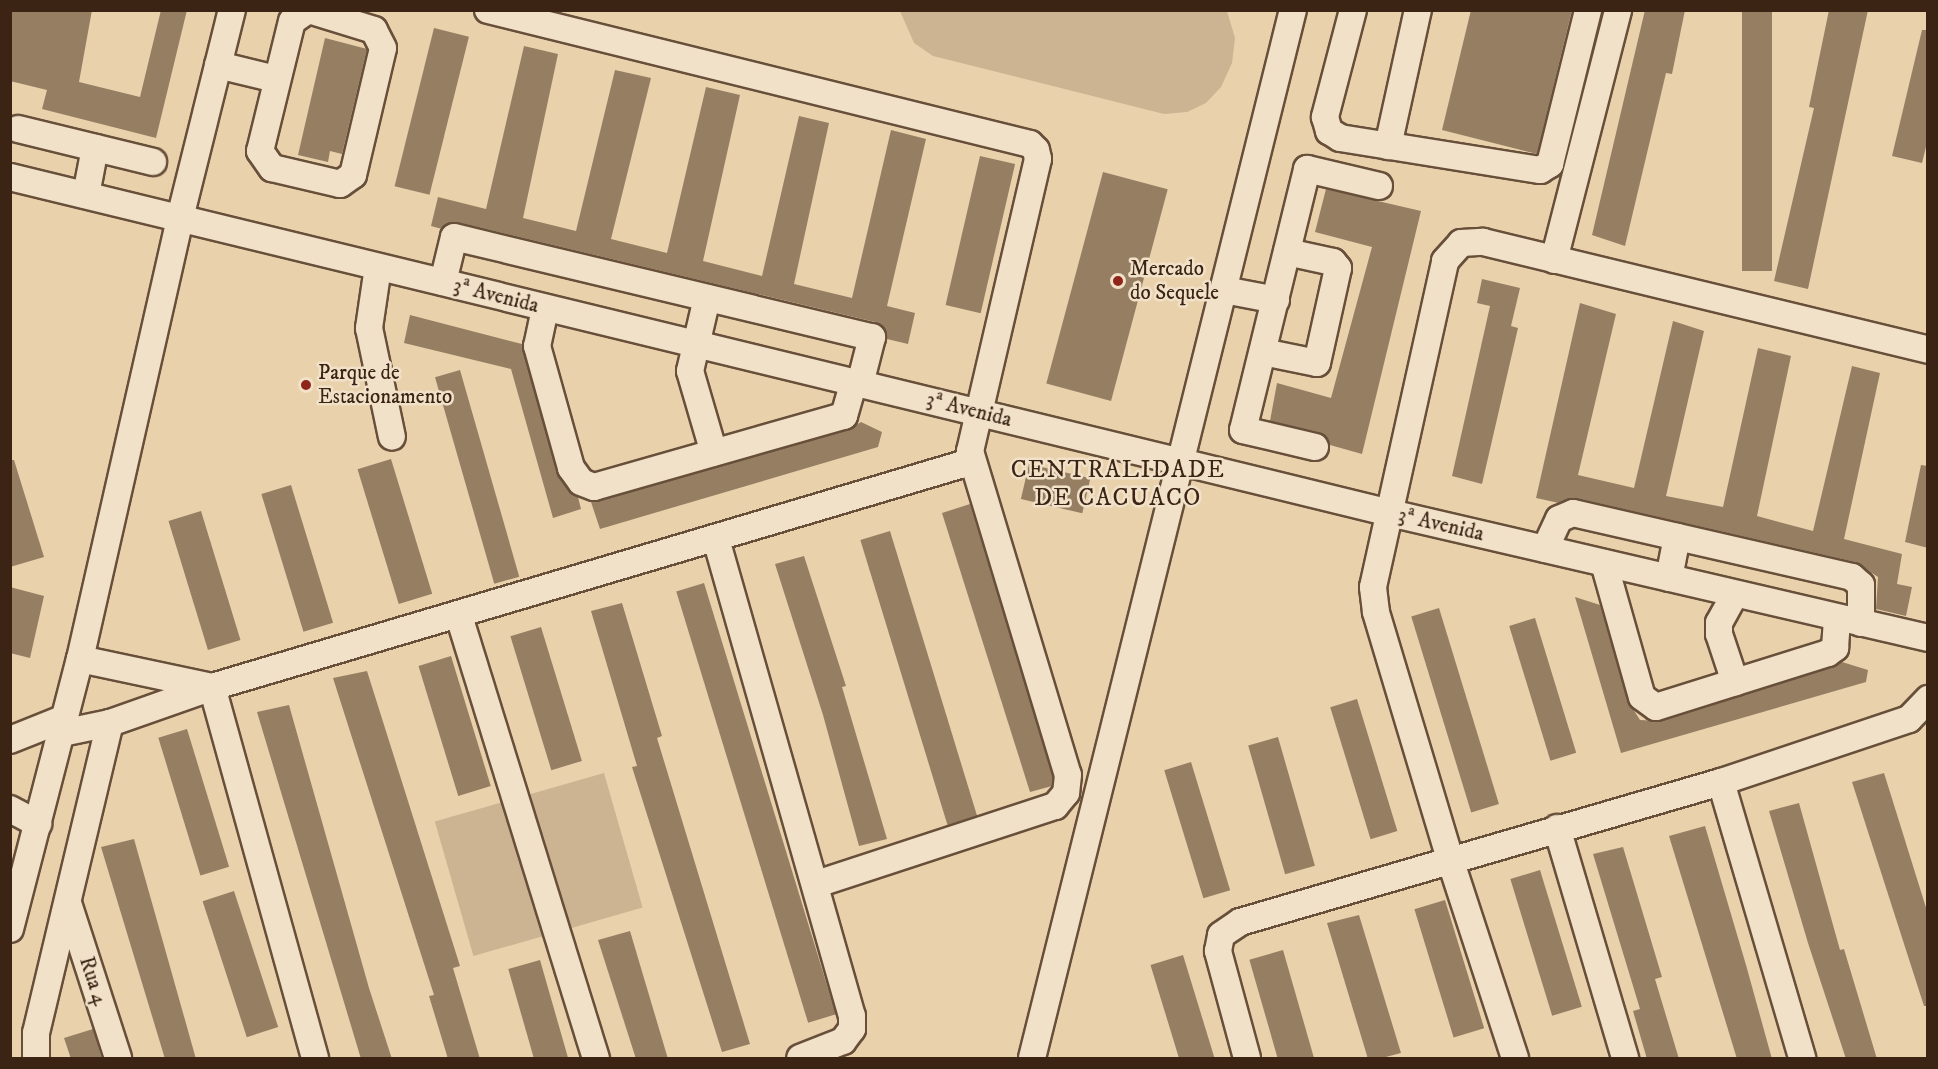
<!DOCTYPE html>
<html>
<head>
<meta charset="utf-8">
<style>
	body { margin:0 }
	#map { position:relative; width:1938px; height:1069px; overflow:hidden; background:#e9d1ac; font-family:"IM FELL DW Pica",serif }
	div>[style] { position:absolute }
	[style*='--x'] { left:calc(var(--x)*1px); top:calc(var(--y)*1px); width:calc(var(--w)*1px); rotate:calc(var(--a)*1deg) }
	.green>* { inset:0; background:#ccb492; transform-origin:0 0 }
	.building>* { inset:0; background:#967e63; transform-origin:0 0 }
	.roads { filter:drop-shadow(2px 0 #674f3a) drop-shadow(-2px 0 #674f3a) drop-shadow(0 2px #674f3a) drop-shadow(0 -2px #674f3a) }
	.minor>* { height:26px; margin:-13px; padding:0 13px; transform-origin:13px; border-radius:13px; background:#f1e1c9 }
	.dots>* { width:16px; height:16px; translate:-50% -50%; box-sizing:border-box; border:3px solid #f1e1c9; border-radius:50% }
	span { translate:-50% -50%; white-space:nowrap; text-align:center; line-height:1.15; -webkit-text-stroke:5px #f1e1c9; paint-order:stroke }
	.poi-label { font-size:21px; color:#3c2414 }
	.left { translate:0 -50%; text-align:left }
	.street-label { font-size:21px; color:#3c2414 }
	.quarter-label { font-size:24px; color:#3c2414; letter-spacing:1.5px }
	.frame { position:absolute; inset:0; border:12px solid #3c2414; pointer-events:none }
</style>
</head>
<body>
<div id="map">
	<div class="green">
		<i style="clip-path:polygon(900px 11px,1227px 11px,1235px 38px,1232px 63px,1221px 87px,1206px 103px,1187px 112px,1164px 114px,933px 56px,914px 43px)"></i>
		<i style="left:604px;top:773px;width:140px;height:176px;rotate:74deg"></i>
	</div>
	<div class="building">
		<i style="clip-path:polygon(10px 10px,92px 10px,79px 82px,140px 97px,161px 10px,187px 10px,156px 138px,42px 109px,47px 90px,10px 81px)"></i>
		<i style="clip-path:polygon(1471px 10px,1572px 10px,1537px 154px,1442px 130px)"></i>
		<i style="clip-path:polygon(1645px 10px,1685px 10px,1672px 74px,1666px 73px,1625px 246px,1592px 235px)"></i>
		<i style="left:1742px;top:10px;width:30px;height:261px"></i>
		<i style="clip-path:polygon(1829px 10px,1868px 10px,1808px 289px,1774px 281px,1814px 108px,1809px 107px)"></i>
		<i style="left:434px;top:28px;width:36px;height:163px;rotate:14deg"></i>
		<i style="clip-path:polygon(1922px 30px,1928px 30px,1928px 139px,1922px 163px,1892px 156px)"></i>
		<i style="clip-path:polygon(325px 38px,367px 49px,342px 154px,330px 151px,328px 162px,298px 155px)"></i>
		<i style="clip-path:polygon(524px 46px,558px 54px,523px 218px,576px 231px,615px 70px,651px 78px,611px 239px,667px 253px,706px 87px,740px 95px,703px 261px,762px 276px,799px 116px,829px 123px,794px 284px,852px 298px,891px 130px,926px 139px,887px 306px,915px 313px,908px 344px,887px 339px,883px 327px,875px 322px,457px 222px,442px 229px,431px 226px,438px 197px,486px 209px)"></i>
		<i style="left:980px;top:156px;width:36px;height:153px;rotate:13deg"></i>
		<i style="left:1103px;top:172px;width:67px;height:219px;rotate:15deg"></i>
		<i style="clip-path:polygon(1326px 189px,1421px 211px,1362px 454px,1330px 445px,1318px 432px,1270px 421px,1277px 383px,1331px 398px,1372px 247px,1315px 232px)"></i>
		<i style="clip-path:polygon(1482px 279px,1520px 288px,1511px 326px,1518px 328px,1482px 484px,1452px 476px,1490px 306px,1477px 303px)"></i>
		<i style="clip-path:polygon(1580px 303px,1616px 314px,1578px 475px,1634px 488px,1673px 321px,1704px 331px,1666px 496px,1723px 507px,1758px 348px,1791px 356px,1757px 516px,1813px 531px,1852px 366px,1880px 373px,1844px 539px,1902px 554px,1897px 584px,1912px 587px,1906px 616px,1876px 609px,1878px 577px,1855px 562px,1576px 498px,1559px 503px,1536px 498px)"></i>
		<i style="clip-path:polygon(410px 315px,522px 344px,557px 472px,578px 497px,581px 509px,553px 518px,511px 369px,404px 343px)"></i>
		<i style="left:460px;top:370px;width:215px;height:26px;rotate:74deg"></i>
		<i style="clip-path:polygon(861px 422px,882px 432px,878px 447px,600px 529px,591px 502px,848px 430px)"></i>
		<i style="left:391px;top:459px;width:141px;height:35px;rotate:73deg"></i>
		<i style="clip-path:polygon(10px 460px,14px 460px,44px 557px,10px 567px)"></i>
		<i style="left:1029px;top:464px;width:63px;height:36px;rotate:13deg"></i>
		<i style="clip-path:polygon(1921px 465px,1928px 466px,1928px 548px,1905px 542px)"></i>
		<i style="left:291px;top:485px;width:144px;height:31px;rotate:73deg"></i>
		<i style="clip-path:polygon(970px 504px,1053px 776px,1052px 786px,1030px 792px,942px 513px)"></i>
		<i style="left:201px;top:511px;width:135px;height:34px;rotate:73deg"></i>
		<i style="left:890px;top:531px;width:298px;height:31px;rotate:73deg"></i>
		<i style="clip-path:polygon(804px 556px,846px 686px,842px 687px,887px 839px,859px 846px,823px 715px,775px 564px)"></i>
		<i style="left:704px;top:583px;width:451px;height:29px;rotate:73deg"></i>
		<i style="clip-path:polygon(10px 587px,44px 596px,30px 658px,10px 653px)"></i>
		<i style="clip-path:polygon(1575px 597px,1600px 605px,1628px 701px,1640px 720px,1660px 721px,1842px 662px,1868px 670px,1866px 682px,1621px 753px)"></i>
		<i style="clip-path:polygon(622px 603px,662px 736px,657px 738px,750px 1044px,722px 1052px,632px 767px,637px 766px,591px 611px)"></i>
		<i style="left:1439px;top:608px;width:205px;height:29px;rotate:73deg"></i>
		<i style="left:1535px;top:618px;width:141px;height:27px;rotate:73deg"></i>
		<i style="left:541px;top:627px;width:140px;height:32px;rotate:73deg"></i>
		<i style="left:451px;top:656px;width:136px;height:34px;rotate:73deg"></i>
		<i style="clip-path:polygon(367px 671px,460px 966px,453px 968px,480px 1059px,448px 1059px,429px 996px,434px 995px,333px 678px)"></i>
		<i style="left:1357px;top:699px;width:138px;height:28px;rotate:73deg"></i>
		<i style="clip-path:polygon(289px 705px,369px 988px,392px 1059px,361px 1059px,257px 712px)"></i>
		<i style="left:187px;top:729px;width:144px;height:30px;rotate:73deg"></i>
		<i style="left:1278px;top:737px;width:134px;height:31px;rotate:74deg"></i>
		<i style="left:1191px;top:762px;width:134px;height:28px;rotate:73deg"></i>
		<i style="clip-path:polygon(1884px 773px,1928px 914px,1928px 1006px,1924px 1006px,1852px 782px)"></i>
		<i style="clip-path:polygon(1799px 803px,1840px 950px,1844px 949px,1877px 1059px,1846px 1059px,1808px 943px,1769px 811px)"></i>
		<i style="clip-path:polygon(1705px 826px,1746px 965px,1772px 1059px,1737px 1059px,1669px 836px)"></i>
		<i style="clip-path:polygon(134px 839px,196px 1059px,165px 1059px,101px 847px)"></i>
		<i style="clip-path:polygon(1623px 847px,1662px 977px,1655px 979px,1679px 1059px,1647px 1059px,1633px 1011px,1640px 1009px,1593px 854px)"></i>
		<i style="left:1540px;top:870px;width:143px;height:31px;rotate:73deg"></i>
		<i style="left:234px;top:891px;width:143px;height:33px;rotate:72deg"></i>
		<i style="left:1445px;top:900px;width:134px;height:32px;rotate:73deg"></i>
		<i style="clip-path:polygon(1359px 915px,1401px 1053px,1378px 1059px,1368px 1059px,1327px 923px)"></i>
		<i style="clip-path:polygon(630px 931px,668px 1059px,636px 1059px,598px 940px)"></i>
		<i style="left:1283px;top:950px;width:113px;height:35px;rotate:74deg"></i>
		<i style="left:1183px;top:955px;width:109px;height:34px;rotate:73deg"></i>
		<i style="left:540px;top:960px;width:103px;height:33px;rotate:74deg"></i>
		<i style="clip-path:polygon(93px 1029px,102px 1059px,71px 1059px,64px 1038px)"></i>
	</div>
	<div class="roads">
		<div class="minor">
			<i style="--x:308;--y:10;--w:19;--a:145"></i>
			<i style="--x:292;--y:21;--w:134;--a:103.8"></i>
			<i style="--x:260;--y:151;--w:21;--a:55"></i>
			<i style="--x:272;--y:168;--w:70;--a:13.2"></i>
			<i style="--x:340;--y:184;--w:16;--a:-35"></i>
			<i style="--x:353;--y:175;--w:130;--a:-76.7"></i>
			<i style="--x:383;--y:48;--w:20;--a:-117"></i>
			<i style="--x:374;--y:30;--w:68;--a:-162.9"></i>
			<i style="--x:488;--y:10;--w:558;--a:13.89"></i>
			<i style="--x:1030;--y:144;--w:8;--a:45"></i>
			<i style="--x:1036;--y:150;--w:9;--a:77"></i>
			<i style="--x:1038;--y:159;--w:300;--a:103.1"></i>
			<i style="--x:970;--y:451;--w:338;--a:73.2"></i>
			<i style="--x:1068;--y:775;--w:18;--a:96"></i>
			<i style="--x:1066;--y:793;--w:17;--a:130"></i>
			<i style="--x:1055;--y:806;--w:251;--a:161.9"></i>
			<i style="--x:1353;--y:10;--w:111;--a:104.7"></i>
			<i style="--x:1325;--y:117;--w:15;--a:74"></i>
			<i style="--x:1329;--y:131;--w:13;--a:32"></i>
			<i style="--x:1340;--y:138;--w:203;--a:9.1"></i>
			<i style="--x:1540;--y:170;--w:12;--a:-31"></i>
			<i style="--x:1550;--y:164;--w:159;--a:-76.1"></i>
			<i style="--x:218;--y:65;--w:60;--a:13.6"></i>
			<i style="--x:18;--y:129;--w:139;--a:13.7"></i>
			<i style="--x:1388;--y:146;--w:139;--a:-77.6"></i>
			<i style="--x:10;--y:177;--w:1420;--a:13.68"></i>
			<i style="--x:1390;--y:513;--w:552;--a:13.08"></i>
			<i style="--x:86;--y:195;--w:48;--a:-79.2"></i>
			<i style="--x:1554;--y:260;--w:258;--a:-75.6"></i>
			<i style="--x:378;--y:267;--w:62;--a:98.4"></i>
			<i style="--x:369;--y:328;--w:111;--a:78.1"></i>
			<i style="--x:443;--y:282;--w:46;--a:-76.3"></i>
			<i style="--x:454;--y:237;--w:430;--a:13.5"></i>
			<i style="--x:872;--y:337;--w:49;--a:104.3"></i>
			<i style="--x:1224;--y:290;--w:53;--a:10.9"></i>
			<i style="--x:707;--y:298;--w:75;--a:103.1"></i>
			<i style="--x:690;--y:371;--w:85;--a:73.7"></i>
			<i style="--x:545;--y:309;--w:38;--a:102"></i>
			<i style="--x:537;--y:346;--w:127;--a:74.4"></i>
			<i style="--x:571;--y:468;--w:17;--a:54"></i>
			<i style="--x:581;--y:482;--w:14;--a:21"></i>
			<i style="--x:594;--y:487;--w:260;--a:-15.9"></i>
			<i style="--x:844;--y:416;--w:35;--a:-74"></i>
			<i style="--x:1263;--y:352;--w:55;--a:11.5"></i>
			<i style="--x:1317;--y:363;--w:97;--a:-77.5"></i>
			<i style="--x:1338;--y:268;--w:8;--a:-130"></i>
			<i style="--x:1333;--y:262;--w:47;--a:-167.7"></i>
			<i style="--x:1315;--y:447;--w:74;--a:-166.7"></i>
			<i style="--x:1243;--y:430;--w:269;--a:-76.2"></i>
			<i style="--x:1307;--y:169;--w:74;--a:13.3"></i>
			<i style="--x:716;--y:539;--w:496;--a:74.1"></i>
			<i style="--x:852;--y:1016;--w:13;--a:90"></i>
			<i style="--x:852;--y:1029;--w:15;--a:127"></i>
			<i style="--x:843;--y:1041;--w:46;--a:158.4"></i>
			<i style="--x:1545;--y:549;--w:33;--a:-65"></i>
			<i style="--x:1559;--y:519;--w:15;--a:-23"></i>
			<i style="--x:1573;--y:513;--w:286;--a:12.9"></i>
			<i style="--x:1852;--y:577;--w:12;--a:42"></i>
			<i style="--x:1861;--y:585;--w:38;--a:90"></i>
			<i style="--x:1604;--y:563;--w:139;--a:74.2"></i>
			<i style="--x:1642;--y:697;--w:17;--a:36"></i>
			<i style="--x:1656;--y:707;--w:180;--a:-17.4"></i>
			<i style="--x:1828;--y:653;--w:9;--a:-36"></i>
			<i style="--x:1835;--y:648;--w:30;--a:-86"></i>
			<i style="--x:1669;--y:578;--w:42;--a:-79"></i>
			<i style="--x:1735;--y:594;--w:33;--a:119"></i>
			<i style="--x:1719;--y:623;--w:11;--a:90"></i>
			<i style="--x:1719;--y:634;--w:51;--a:71.6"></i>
			<i style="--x:459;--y:616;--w:463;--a:72.8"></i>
			<i style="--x:80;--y:659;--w:135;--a:12"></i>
			<i style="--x:62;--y:733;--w:49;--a:-11.8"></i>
			<i style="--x:110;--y:723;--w:108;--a:-19.4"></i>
			<i style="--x:10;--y:740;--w:59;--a:-21.8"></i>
			<i style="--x:1721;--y:782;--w:288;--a:73.6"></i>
			<i style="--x:10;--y:809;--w:32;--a:28"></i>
			<i style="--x:1557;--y:828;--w:240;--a:73.5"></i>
			<i style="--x:68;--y:903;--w:163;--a:72.1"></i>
			<i style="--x:10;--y:929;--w:279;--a:-75.5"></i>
			<i style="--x:80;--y:659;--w:452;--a:-77.2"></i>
			<i style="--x:180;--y:218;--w:214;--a:-76"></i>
			<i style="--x:36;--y:1058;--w:25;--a:-90"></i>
			<i style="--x:36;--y:1033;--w:319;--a:-76.6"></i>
			<i style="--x:315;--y:1058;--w:385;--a:-105.5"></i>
			<i style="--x:212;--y:687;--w:791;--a:-16.53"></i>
			<i style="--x:1032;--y:1058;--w:1080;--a:-76.02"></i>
			<i style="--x:1247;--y:1058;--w:111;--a:-105.2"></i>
			<i style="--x:1218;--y:951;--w:16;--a:-79"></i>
			<i style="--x:1221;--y:935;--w:23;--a:-34"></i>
			<i style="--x:1240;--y:922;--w:501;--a:-16.23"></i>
			<i style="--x:1721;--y:782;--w:198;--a:-18.5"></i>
			<i style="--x:1909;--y:719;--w:28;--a:-46"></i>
			<i style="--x:1515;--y:1058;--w:209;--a:-108.1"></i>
			<i style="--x:1450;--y:859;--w:258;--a:-106.7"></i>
			<i style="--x:1376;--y:612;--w:25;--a:-97"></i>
			<i style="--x:1373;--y:587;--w:334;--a:-77.5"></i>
			<i style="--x:1445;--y:261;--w:24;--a:-48"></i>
			<i style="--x:1461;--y:243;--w:22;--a:-3"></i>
			<i style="--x:1483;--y:242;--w:458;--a:13.6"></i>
		</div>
	</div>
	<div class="dots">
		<i style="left:1118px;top:281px;background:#8f2418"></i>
		<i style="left:306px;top:385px;background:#8f2418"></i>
	</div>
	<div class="poi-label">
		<span class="left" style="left:1130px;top:281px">Mercado<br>do Sequele</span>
		<span class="left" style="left:318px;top:385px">Parque de<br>Estacionamento</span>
	</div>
	<div class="street-label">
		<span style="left:496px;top:296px;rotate:14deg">3ª Avenida</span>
		<span style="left:969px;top:410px;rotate:14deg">3ª Avenida</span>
		<span style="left:1441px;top:525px;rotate:13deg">3ª Avenida</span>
		<span style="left:93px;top:981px;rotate:72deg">Rua 4</span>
	</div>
	<div class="quarter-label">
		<span style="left:1118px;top:485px">CENTRALIDADE<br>DE CACUACO</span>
	</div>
	<div class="frame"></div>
</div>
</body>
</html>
